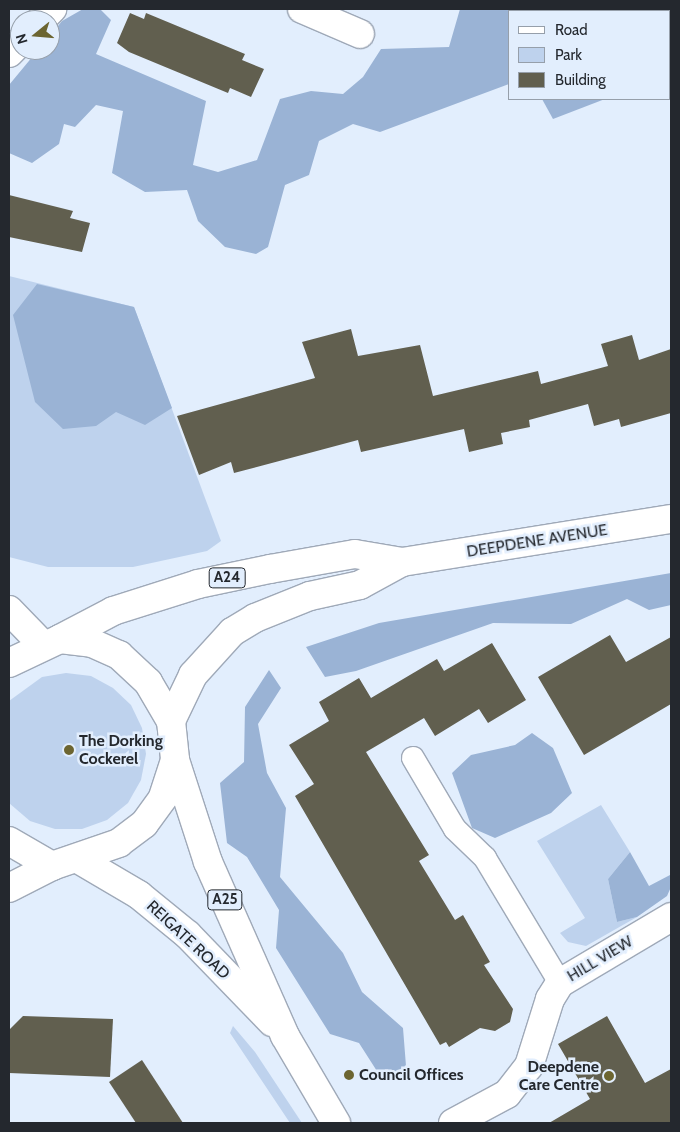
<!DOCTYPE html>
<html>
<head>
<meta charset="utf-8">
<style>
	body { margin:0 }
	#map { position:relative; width:680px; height:1132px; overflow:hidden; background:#e2eefd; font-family:Cabin,sans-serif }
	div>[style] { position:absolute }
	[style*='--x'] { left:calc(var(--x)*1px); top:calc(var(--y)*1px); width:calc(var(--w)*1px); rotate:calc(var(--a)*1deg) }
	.green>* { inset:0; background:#bed2ed }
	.forest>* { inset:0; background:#9ab3d5 }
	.building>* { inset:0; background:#615f4f }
	.roads { filter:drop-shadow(1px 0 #9fa9b8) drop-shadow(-1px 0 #9fa9b8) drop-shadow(0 1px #9fa9b8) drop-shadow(0 -1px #9fa9b8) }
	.service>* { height:22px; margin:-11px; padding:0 11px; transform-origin:11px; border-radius:11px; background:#fff }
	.minor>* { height:28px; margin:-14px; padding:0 14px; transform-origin:14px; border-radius:14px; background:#fff }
	.primary>* { height:28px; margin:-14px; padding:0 14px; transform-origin:14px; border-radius:14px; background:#fff }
	.trunk>* { height:28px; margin:-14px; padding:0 14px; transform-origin:14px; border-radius:14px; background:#fff }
	.dots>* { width:14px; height:14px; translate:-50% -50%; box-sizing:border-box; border:2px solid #e2eefd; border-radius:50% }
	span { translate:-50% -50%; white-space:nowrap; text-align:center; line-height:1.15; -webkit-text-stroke:5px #e2eefd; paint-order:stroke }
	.shield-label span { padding:1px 4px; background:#e2eefd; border:1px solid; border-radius:4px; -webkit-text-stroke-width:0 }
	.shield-label { font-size:15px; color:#24282e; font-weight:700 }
	.street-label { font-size:16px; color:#24282e }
	.poi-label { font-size:16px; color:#24282e; font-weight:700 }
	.left { translate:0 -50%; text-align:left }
	.right { translate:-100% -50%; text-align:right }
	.frame { position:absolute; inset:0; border:10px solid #24282e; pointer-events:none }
	.legend { position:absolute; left:508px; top:10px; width:162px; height:90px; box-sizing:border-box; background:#e2eefd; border:1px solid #969faa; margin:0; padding:6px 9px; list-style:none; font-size:15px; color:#24282e }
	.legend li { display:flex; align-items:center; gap:10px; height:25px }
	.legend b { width:25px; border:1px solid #969faa }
	.north { position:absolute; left:10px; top:10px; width:50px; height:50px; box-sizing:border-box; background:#e2eefd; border:1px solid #969faa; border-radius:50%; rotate:253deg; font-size:14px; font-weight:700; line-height:20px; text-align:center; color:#24282e }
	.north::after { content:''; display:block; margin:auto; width:18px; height:22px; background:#6c6531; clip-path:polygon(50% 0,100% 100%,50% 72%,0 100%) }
</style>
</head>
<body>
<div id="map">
	<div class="green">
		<i style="clip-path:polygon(9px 276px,134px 307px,221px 541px,207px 551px,133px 567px,48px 567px,9px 557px)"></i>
		<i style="clip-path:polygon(66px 673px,91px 676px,113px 688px,131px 705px,142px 728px,146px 754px,141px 780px,128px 803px,107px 820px,82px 829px,55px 829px,30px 821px,9px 803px,9px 701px,42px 677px)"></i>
		<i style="clip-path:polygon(601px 805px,630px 852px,608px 879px,617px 922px,637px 917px,586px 946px,568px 942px,560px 933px,585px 918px,537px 841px)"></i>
		<i style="clip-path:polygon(233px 1026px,255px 1052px,302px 1123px,290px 1123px,230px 1033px)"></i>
	</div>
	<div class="forest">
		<i style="clip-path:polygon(83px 9px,100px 9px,111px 20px,96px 54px,206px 101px,193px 165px,218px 172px,257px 160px,280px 99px,311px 91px,343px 94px,363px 77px,381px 49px,449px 47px,460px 9px,671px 9px,671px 52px,669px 11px,509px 11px,509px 84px,380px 132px,353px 124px,319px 141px,309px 175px,285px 185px,268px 247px,256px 254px,225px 247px,198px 221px,187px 190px,145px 192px,112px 173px,123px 111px,96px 105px,75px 127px,64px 124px,59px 144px,32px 163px,9px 153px,9px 85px,38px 50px,50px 50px,50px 36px,62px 21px)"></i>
		<i style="clip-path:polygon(542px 99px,605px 99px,553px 119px)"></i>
		<i style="clip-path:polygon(37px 284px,134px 307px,172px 408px,145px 425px,116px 412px,96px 426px,63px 429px,35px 402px,13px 315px)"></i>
		<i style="clip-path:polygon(671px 573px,671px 605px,649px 610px,627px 599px,571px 624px,493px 623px,356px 671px,325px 677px,306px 647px,379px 623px)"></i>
		<i style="clip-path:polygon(269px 670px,281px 688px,258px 724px,267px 773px,286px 808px,280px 877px,343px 953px,362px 992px,403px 1028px,406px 1066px,382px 1079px,359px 1043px,330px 1034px,276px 948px,279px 910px,247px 857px,227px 843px,220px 783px,244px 762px,245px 707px)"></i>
		<i style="clip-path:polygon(532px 733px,553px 748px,572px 793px,551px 813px,495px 838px,472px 828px,452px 773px,471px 755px,515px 745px)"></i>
		<i style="clip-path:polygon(630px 852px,649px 886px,670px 875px,671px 887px,667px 896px,637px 917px,617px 922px,608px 879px)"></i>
	</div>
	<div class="building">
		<i style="clip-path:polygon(130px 13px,144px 19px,146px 13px,245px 54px,242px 60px,264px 69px,251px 97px,230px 88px,228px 93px,129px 52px,117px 43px)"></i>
		<i style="clip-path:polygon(9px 195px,73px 211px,70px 218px,90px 223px,82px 252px,9px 237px)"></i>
		<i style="clip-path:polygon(351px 329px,358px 356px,420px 345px,433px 396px,538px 371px,541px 384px,608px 366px,601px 344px,632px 335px,639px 360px,671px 349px,671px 413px,621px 427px,619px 419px,594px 426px,588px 404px,529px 420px,530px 427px,501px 433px,503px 444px,469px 452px,464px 429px,361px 452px,358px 440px,234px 473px,231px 462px,199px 475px,177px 416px,315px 378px,302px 342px)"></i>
		<i style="clip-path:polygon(610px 635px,626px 662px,671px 637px,671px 704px,584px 755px,538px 677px)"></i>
		<i style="clip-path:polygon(492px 643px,526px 700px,488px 723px,479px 709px,435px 736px,424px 718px,366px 752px,429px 855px,419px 861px,455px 920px,463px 915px,490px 962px,484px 965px,513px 1009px,510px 1022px,495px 1031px,480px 1028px,449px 1047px,446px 1042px,440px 1045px,295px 796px,314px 784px,289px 745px,329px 721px,319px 702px,359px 678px,371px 698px,437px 659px,444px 671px)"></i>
		<i style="clip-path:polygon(23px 1016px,113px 1019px,110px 1077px,9px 1073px,9px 1030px)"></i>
		<i style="clip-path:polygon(607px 1016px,645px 1083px,671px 1069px,671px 1123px,549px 1123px,590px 1099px,558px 1044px)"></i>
		<i style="clip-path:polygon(142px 1060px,183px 1123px,136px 1123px,109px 1082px)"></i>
	</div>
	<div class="roads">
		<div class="service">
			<i style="--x:413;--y:758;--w:82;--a:59.4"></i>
			<i style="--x:455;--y:829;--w:42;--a:44"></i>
			<i style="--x:485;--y:858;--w:146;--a:59"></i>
		</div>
		<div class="minor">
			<i style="--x:302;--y:9;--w:63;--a:23.3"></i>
			<i style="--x:41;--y:20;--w:16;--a:-45"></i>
			<i style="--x:9;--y:53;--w:16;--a:-45"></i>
			<i style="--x:453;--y:1123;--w:61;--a:-28.2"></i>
			<i style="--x:507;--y:1094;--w:36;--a:-52"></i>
			<i style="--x:529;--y:1066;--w:70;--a:-72.6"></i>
			<i style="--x:550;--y:999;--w:19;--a:-58"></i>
			<i style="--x:560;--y:983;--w:129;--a:-30.7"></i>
		</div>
		<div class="primary">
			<i style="--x:9;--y:610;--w:47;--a:45.9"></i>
			<i style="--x:175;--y:760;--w:107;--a:72.1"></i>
			<i style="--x:208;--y:862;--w:190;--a:66.1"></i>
			<i style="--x:285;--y:1036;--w:101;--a:59.6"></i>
			<i style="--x:78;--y:859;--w:71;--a:30.5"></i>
			<i style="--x:139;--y:895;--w:63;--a:39.2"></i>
			<i style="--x:188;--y:935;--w:121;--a:46"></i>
		</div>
		<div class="trunk">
			<i style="--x:60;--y:639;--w:60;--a:-27.8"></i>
			<i style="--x:113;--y:611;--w:89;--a:-17.6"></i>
			<i style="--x:198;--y:584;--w:74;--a:-11.8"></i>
			<i style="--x:270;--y:569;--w:86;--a:-10"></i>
			<i style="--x:355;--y:554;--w:48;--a:9.7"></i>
			<i style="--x:402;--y:562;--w:272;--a:-9.1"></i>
			<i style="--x:9;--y:663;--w:56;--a:-25.2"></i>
			<i style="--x:60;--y:639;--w:32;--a:7"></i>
			<i style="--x:92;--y:643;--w:30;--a:24"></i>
			<i style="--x:119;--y:655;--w:40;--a:43"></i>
			<i style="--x:148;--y:682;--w:45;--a:59.5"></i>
			<i style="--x:171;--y:721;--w:39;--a:84"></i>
			<i style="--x:175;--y:760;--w:40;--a:108"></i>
			<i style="--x:163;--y:798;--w:32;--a:126"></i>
			<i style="--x:144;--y:824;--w:31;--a:143"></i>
			<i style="--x:119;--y:843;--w:71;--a:161.1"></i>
			<i style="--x:52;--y:866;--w:48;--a:152.9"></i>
			<i style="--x:171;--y:721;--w:51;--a:-64.4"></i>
			<i style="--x:193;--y:675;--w:58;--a:-47.8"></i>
			<i style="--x:232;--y:632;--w:27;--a:-31"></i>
			<i style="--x:255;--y:618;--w:59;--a:-21.8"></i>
			<i style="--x:310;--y:596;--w:51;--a:-12.4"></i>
			<i style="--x:360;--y:585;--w:48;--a:-28.7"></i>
			<i style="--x:9;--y:841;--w:50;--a:30.2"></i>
		</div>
	</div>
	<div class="dots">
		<i style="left:69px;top:750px;background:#6c6531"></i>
		<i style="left:349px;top:1075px;background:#6c6531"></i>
		<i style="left:609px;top:1076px;background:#6c6531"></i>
	</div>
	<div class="shield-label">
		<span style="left:227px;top:578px">A24</span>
		<span style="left:225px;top:900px">A25</span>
	</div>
	<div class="street-label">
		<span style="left:537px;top:541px;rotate:-9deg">DEEPDENE AVENUE</span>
		<span style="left:188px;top:940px;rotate:43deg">REIGATE ROAD</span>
		<span style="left:600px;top:959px;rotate:-31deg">HILL VIEW</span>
	</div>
	<div class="poi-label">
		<span class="left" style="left:79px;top:750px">The Dorking<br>Cockerel</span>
		<span class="right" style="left:599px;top:1076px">Deepdene<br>Care Centre</span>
		<span class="left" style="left:359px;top:1075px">Council Offices</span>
	</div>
	<div class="frame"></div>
	<ul class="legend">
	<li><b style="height:6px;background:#fff"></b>Road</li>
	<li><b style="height:14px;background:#bed2ed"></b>Park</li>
	<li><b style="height:14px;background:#615f4f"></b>Building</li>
	</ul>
	<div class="north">N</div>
</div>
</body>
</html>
